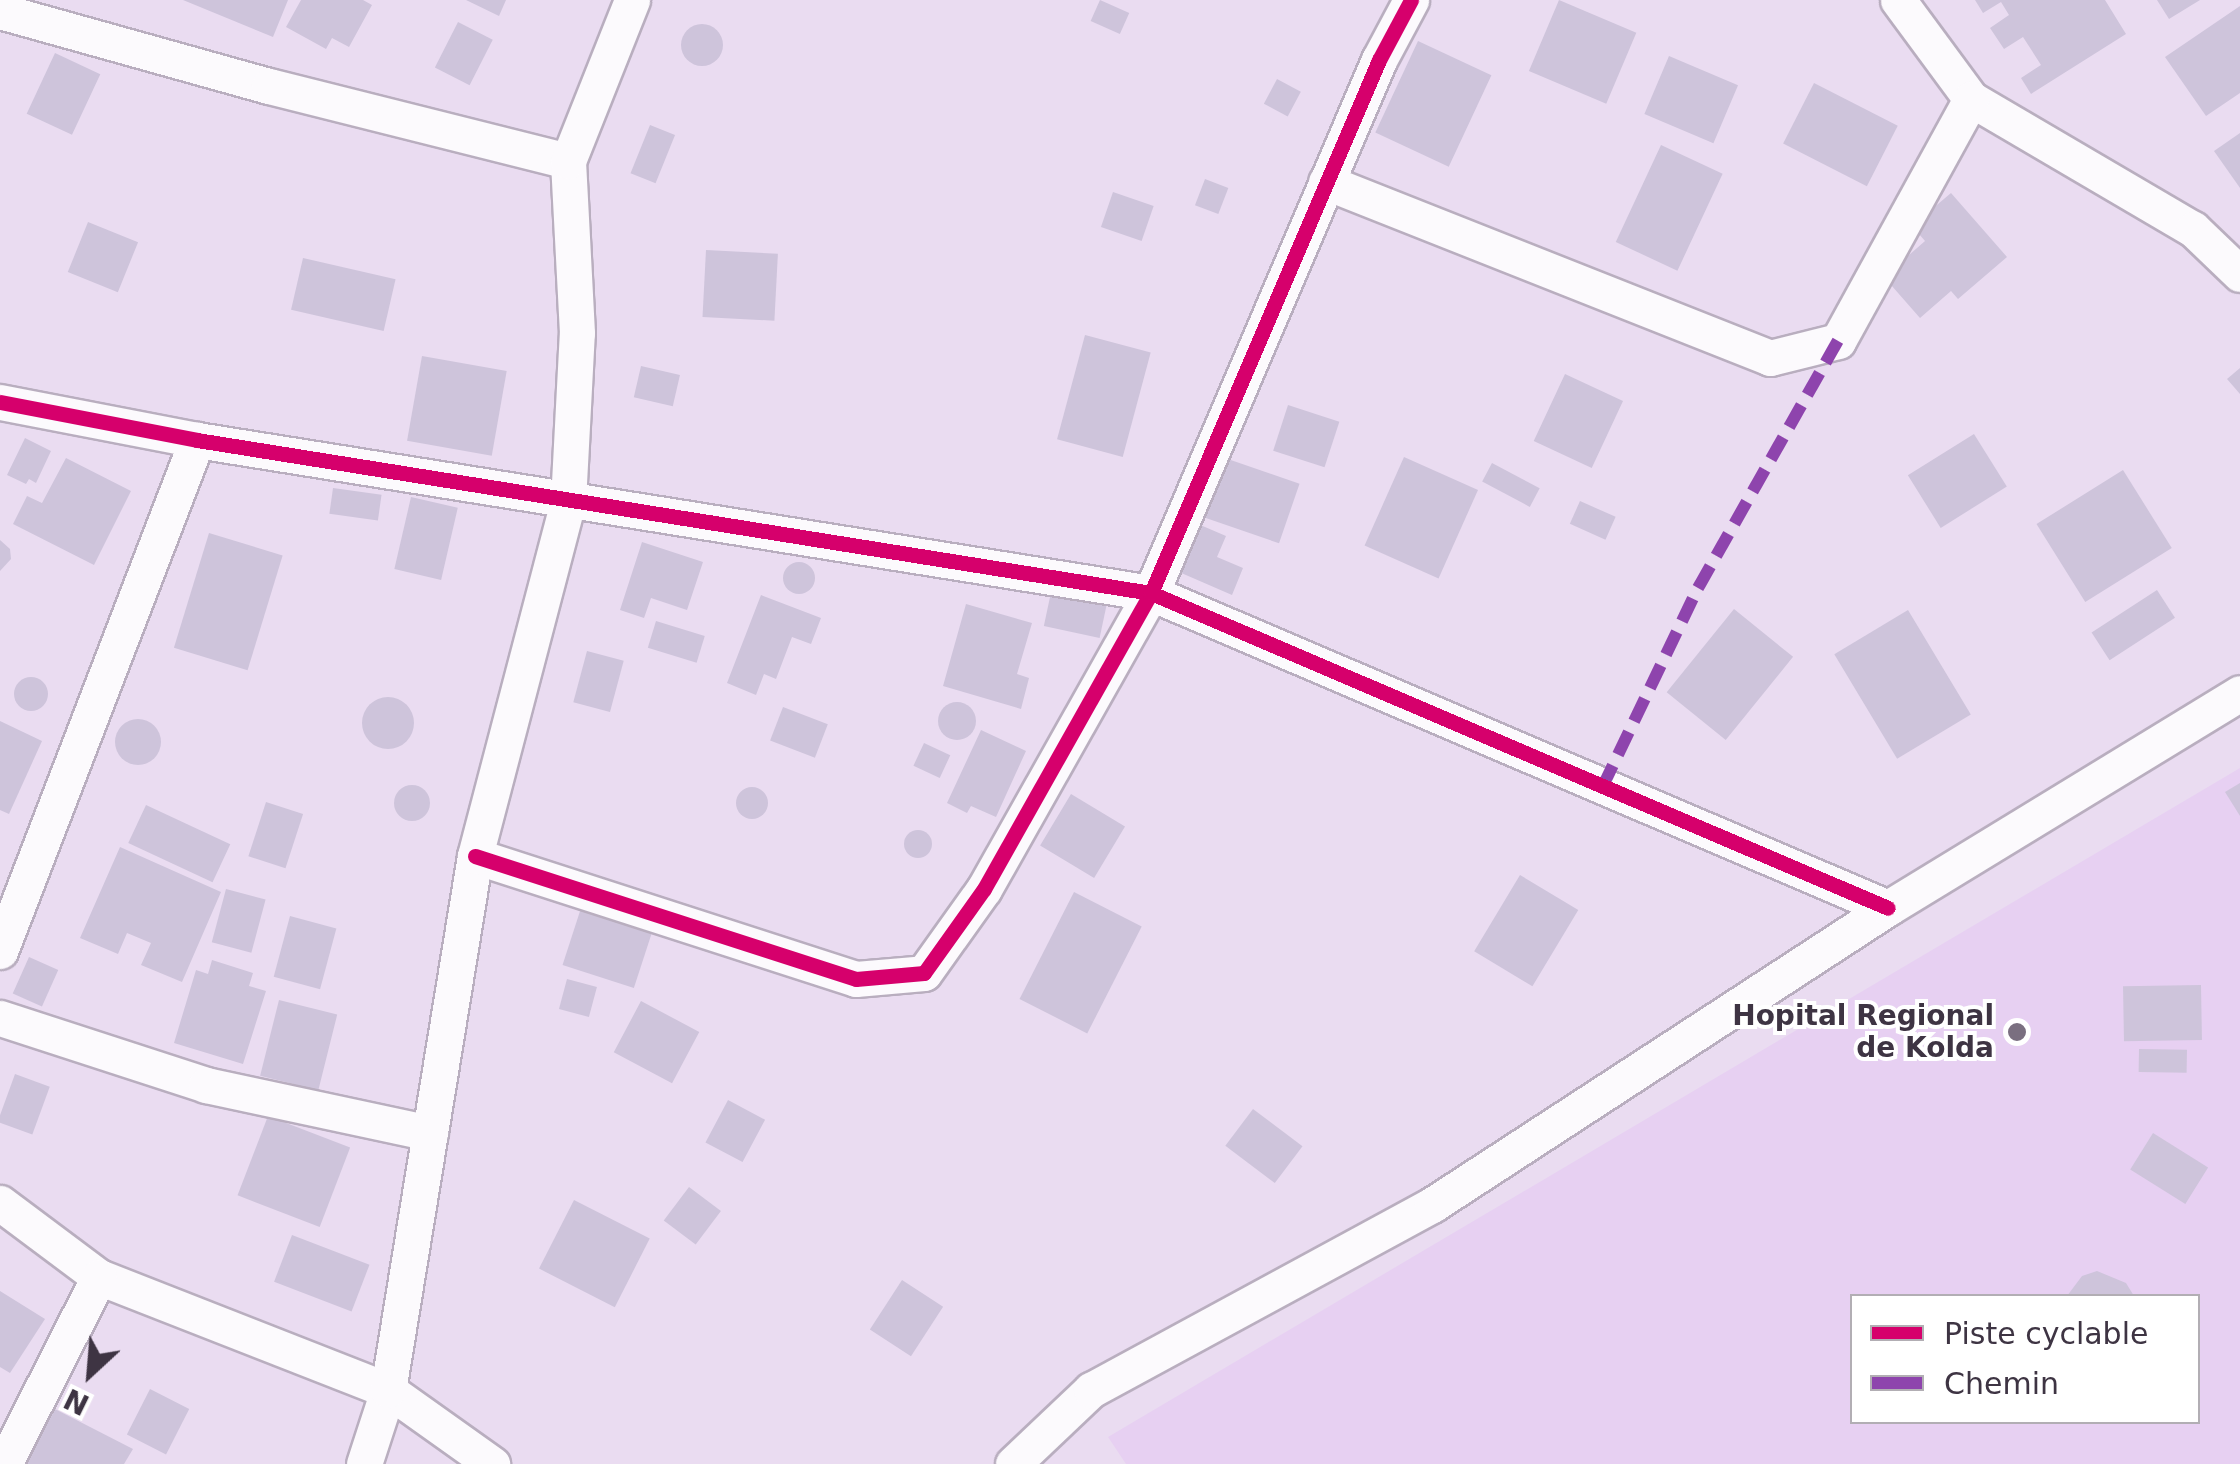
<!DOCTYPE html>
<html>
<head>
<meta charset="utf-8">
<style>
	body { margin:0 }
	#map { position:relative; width:2240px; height:1464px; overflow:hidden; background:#eadcf1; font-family:"DejaVu Sans",sans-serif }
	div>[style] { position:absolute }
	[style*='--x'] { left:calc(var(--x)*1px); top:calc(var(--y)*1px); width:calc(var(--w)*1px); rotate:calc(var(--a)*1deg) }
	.built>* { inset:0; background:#e7d0f2 }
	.building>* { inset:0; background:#cec4db; transform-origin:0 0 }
	.round { border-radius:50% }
	.roads { filter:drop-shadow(2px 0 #b9aebf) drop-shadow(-2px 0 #b9aebf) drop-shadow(0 2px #b9aebf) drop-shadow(0 -2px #b9aebf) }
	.street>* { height:35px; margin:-17.5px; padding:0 17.5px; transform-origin:17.5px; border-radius:17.5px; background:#fcfafd }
	.quiet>* { height:12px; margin-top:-6px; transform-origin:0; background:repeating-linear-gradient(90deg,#8e44ad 0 25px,transparent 0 37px) }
	.cycleway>* { height:15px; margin:-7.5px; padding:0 7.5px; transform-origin:7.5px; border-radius:7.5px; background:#d6006c }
	.dots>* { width:28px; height:28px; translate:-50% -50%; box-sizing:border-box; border:5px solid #fff; border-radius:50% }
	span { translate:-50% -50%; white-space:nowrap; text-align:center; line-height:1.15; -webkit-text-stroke:8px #fff; paint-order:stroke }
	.poi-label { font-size:28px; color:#3e3443; font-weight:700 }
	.right { translate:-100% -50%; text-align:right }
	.legend { position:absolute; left:1850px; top:1294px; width:350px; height:130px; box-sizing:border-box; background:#fff; border:2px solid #b2aeb4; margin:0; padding:12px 18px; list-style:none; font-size:30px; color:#3e3443 }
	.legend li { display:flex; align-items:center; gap:20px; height:50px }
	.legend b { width:50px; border:2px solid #b2aeb4 }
	.north { position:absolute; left:40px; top:1324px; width:100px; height:100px; -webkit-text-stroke:8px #fff; paint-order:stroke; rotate:206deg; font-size:28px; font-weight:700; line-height:40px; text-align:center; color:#3e3443 }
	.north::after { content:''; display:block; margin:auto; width:35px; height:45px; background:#3e3443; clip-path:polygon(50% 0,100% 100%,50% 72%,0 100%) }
</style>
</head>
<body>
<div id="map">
	<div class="built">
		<i style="clip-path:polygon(evenodd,2240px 768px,2240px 1464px,1126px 1464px,1108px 1437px,2240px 768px,1852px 1296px,2198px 1296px,2198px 1422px,1852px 1422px,1852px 1296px)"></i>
	</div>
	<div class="building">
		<i style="clip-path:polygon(183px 0,288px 0,273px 37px)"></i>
		<i style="clip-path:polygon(301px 0,363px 0,372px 5px,349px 47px,332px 38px,326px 49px,286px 27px)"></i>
		<i style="clip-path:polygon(466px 0,506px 0,499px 16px)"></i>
		<i style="left:1100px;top:0;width:32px;height:23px;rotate:24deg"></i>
		<i style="left:1559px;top:0;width:84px;height:77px;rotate:23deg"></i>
		<i style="clip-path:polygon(1975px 0,2105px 0,2126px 34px,2031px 94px,2021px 78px,2041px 65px,2023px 37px,2004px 49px,1990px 28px,2009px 15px,2001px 2px,1983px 13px)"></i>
		<i style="clip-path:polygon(2157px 0,2200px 0,2169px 19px)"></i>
		<i style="clip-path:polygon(2240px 6px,2240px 93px,2206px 116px,2165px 57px)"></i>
		<i style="left:458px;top:22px;width:39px;height:51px;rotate:27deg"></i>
		<i class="round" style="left:681px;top:24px;width:42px;height:42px"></i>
		<i style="left:1418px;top:41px;width:81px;height:101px;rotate:25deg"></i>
		<i style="left:55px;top:53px;width:50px;height:67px;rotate:25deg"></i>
		<i style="left:1669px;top:56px;width:75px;height:63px;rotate:23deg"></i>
		<i style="left:1277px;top:79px;width:27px;height:28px;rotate:28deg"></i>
		<i style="left:1814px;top:83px;width:94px;height:68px;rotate:27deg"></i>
		<i style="left:650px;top:125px;width:27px;height:52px;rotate:22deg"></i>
		<i style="clip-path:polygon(2240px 133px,2240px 188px,2214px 151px)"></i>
		<i style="left:1661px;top:145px;width:68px;height:107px;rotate:25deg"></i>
		<i style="left:1205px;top:179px;width:25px;height:28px;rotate:21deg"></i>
		<i style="left:1113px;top:192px;width:43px;height:37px;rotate:19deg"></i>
		<i style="clip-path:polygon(1951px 193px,2007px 257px,1958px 299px,1951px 291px,1920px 318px,1884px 277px,1925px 241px,1912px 226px)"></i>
		<i style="left:88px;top:222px;width:54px;height:54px;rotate:22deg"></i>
		<i style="left:706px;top:250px;width:72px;height:67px;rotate:3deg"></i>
		<i style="left:303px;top:258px;width:95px;height:53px;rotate:13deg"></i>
		<i style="left:1085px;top:335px;width:68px;height:108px;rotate:15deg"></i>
		<i style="left:422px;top:356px;width:86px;height:86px;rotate:10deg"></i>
		<i style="left:641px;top:366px;width:40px;height:32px;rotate:13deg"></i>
		<i style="clip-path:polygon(2240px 368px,2240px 394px,2227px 379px)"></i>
		<i style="left:1565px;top:374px;width:64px;height:74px;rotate:25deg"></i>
		<i style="left:1288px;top:405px;width:54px;height:48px;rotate:18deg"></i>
		<i style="left:1974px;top:434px;width:62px;height:78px;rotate:58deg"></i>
		<i style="clip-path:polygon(25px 438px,51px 451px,36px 483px,29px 479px,26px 484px,7px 475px)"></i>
		<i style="left:1222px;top:457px;width:82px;height:63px;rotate:19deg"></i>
		<i style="left:1404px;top:457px;width:81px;height:97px;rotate:24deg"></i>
		<i style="clip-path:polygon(66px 458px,131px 491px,94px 565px,13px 524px,27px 496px,42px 503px)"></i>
		<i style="left:1492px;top:463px;width:54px;height:21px;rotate:28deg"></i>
		<i style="left:2123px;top:470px;width:92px;height:102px;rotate:58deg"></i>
		<i style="left:333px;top:488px;width:49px;height:26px;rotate:8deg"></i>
		<i style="left:411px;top:497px;width:48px;height:74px;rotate:13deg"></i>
		<i style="left:1580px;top:501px;width:39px;height:25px;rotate:24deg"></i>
		<i style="clip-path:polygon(1198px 524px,1226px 536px,1217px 557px,1243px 568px,1232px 595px,1179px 572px)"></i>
		<i style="left:209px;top:533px;width:77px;height:120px;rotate:17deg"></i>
		<i style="clip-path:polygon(0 540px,10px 549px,11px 559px,0 571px)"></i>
		<i style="clip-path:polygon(642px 542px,703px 562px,687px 610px,651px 598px,644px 618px,620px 610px)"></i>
		<i class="round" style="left:783px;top:562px;width:32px;height:32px"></i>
		<i style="left:1053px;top:583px;width:57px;height:44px;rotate:12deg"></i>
		<i style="left:2157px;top:590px;width:33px;height:78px;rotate:57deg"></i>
		<i style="clip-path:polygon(761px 595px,821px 618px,811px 644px,792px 637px,776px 679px,764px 674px,756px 695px,727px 683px)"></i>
		<i style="clip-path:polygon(966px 604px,1032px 623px,1017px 674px,1029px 678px,1021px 709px,943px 686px)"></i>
		<i style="left:1734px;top:609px;width:76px;height:107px;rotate:39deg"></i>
		<i style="left:1908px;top:610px;width:122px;height:86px;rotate:59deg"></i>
		<i style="left:656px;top:621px;width:51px;height:28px;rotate:17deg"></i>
		<i style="left:587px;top:651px;width:38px;height:53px;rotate:15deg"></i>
		<i class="round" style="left:14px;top:677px;width:34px;height:34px"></i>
		<i class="round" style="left:362px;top:697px;width:52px;height:52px"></i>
		<i class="round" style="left:938px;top:702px;width:38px;height:38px"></i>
		<i style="left:783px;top:707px;width:48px;height:36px;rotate:21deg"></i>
		<i class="round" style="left:115px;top:719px;width:46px;height:46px"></i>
		<i style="clip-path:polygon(0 721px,42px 741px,9px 814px,0 810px)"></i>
		<i style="clip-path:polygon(981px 730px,1026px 751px,996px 817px,971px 806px,967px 813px,947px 803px)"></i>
		<i style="left:924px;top:743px;width:29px;height:25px;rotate:25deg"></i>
		<i style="clip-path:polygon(2240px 783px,2240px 816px,2225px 792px)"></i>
		<i class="round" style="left:394px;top:785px;width:36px;height:36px"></i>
		<i class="round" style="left:736px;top:787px;width:32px;height:32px"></i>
		<i style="left:1071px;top:794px;width:63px;height:60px;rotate:31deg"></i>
		<i style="left:266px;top:802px;width:39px;height:57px;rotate:18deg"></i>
		<i style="left:146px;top:805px;width:93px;height:42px;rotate:25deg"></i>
		<i class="round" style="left:904px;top:830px;width:28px;height:28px"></i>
		<i style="clip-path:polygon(120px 847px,221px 892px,182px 982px,141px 965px,151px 943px,127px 933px,118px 954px,80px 938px)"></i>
		<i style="left:1520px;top:875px;width:68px;height:89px;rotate:31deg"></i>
		<i style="left:226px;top:889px;width:41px;height:55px;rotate:15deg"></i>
		<i style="left:1074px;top:892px;width:76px;height:120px;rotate:27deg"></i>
		<i style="left:582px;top:905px;width:75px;height:63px;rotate:18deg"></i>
		<i style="left:290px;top:916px;width:48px;height:63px;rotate:15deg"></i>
		<i style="left:29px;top:957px;width:32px;height:40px;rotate:24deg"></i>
		<i style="clip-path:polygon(212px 960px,253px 973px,249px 986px,266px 991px,243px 1064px,174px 1043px,196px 970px,208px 974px)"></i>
		<i style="left:567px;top:979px;width:31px;height:31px;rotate:15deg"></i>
		<i style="left:2201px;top:985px;width:55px;height:78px;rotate:89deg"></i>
		<i style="left:279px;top:1000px;width:60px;height:78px;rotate:14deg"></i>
		<i style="left:641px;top:1001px;width:66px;height:58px;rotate:28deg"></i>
		<i style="left:2139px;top:1049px;width:48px;height:23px;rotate:1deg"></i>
		<i style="left:15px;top:1074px;width:37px;height:51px;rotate:20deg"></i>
		<i style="left:728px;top:1100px;width:42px;height:48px;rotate:28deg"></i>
		<i style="left:1253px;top:1109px;width:62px;height:46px;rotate:37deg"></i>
		<i style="left:268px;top:1116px;width:88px;height:85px;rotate:21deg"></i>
		<i style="left:2153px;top:1133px;width:65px;height:43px;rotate:32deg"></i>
		<i style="left:689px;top:1187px;width:40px;height:42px;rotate:37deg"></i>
		<i style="left:574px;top:1200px;width:85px;height:77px;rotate:27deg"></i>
		<i style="left:292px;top:1235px;width:83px;height:50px;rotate:21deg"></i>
		<i style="clip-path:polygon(2097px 1271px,2126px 1283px,2134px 1296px,2067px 1296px,2082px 1276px)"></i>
		<i style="left:902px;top:1280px;width:49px;height:59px;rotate:33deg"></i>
		<i style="clip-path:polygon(0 1291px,45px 1319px,10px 1373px,0 1367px)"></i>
		<i style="left:150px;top:1389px;width:44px;height:51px;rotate:27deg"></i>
		<i style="clip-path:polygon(55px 1409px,133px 1449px,124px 1464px,26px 1464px)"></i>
	</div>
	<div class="roads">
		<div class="street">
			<i style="--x:1898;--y:0;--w:123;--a:53.6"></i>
			<i style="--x:1971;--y:99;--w:257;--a:30.4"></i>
			<i style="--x:2193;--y:229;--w:65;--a:43.8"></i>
			<i style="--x:0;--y:11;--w:279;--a:15.6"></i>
			<i style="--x:269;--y:86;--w:308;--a:14.1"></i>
			<i style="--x:1326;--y:182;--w:478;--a:21.6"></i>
			<i style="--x:1770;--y:358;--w:70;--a:-14"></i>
			<i style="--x:1838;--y:341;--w:276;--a:-61.2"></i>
			<i style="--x:0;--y:402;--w:201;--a:10.9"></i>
			<i style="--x:197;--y:440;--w:966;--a:9.11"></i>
			<i style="--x:1151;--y:593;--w:801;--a:23.14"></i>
			<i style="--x:475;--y:856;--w:400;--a:17.9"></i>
			<i style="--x:856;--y:979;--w:68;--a:-5"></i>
			<i style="--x:924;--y:973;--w:103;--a:-54.5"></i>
			<i style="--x:984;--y:889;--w:340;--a:-60.6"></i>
			<i style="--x:1151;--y:593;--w:580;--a:-66.84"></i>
			<i style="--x:1379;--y:60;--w:68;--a:-61.9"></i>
			<i style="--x:0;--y:951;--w:548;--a:-68.92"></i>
			<i style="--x:0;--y:1018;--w:217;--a:18"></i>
			<i style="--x:206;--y:1085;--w:229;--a:12.1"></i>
			<i style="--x:0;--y:1203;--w:124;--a:36.8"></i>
			<i style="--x:99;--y:1277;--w:310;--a:21.4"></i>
			<i style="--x:388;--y:1390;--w:128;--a:35.4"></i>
			<i style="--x:4;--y:1464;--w:210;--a:-63.1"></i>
			<i style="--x:364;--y:1464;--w:78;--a:-72"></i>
			<i style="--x:388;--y:1390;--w:541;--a:-80.75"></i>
			<i style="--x:475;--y:856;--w:366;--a:-75.3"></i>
			<i style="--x:568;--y:502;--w:169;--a:-87"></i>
			<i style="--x:577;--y:333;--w:172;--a:-93"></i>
			<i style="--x:568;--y:161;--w:173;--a:-68.3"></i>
			<i style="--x:1013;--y:1464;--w:108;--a:-43.5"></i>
			<i style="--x:1091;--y:1390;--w:388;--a:-28.5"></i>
			<i style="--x:1432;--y:1205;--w:544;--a:-33.08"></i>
			<i style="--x:1888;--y:908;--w:412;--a:-31.4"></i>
		</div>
	</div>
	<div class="quiet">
		<i style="--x:1602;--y:788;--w:222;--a:-64.4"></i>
		<i style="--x:1698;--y:588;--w:284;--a:-60.5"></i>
	</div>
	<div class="cycleway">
		<i style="--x:0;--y:402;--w:201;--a:10.9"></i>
		<i style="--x:197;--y:440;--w:966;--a:9.11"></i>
		<i style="--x:1151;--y:593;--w:801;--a:23.14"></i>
		<i style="--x:475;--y:856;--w:400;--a:17.9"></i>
		<i style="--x:856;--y:979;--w:68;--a:-5"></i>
		<i style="--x:924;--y:973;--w:103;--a:-54.5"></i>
		<i style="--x:984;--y:889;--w:340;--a:-60.6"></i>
		<i style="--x:1151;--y:593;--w:580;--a:-66.84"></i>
		<i style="--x:1379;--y:60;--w:68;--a:-61.9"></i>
	</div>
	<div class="dots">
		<i style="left:2017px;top:1032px;background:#7a6f80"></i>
	</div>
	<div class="poi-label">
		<span class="right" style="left:1994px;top:1032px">Hopital Regional<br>de Kolda</span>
	</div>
	<ul class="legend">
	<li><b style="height:12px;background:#d6006c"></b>Piste cyclable</li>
	<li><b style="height:12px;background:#8e44ad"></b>Chemin</li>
	</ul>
	<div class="north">N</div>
</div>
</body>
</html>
